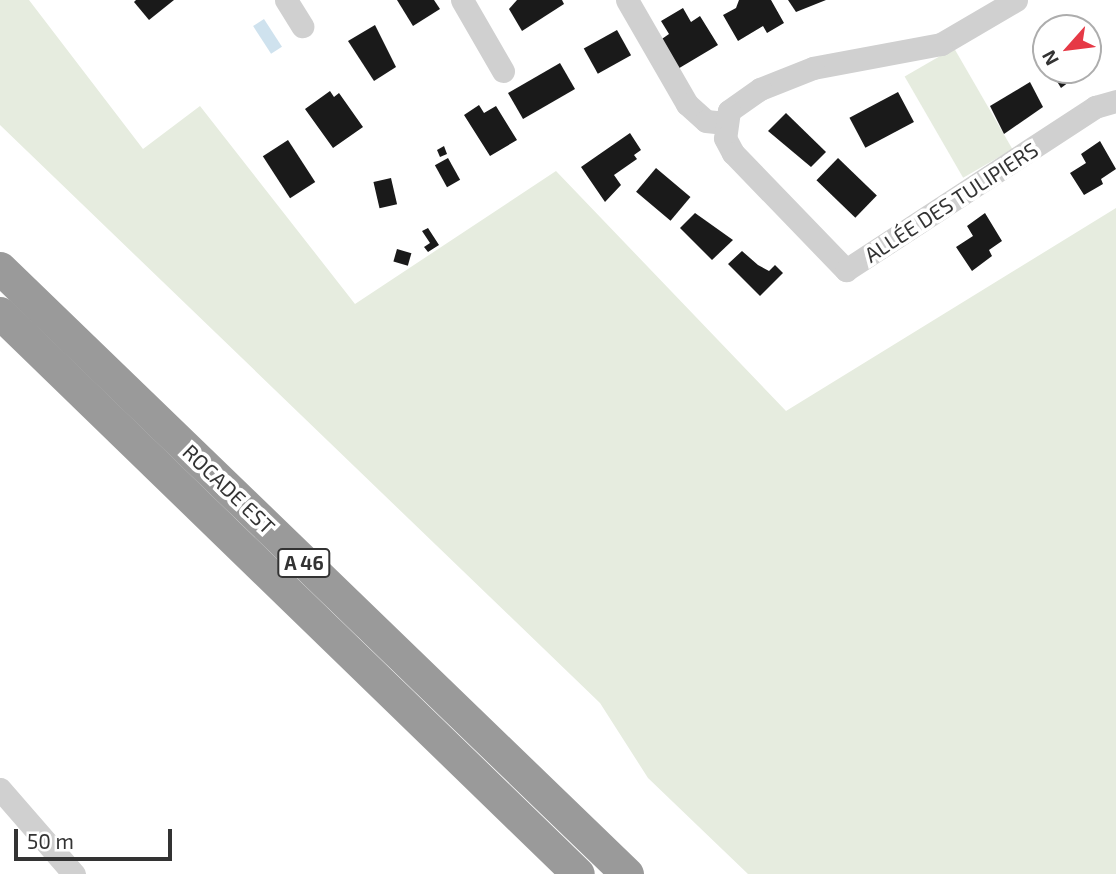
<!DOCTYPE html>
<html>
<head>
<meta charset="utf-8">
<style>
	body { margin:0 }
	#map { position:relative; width:1116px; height:874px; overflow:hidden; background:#fff; font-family:"Exo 2",sans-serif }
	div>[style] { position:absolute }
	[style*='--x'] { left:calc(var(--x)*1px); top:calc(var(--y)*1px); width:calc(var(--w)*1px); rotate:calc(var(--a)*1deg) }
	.green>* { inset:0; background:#e6ecdf; transform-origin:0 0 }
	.water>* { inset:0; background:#cfe2ee; transform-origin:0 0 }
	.building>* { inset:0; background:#1a1a1a; transform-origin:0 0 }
	.minor>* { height:23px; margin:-11.5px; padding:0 11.5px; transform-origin:11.5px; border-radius:11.5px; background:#d0d0d0 }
	.highway>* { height:33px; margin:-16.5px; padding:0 16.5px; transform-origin:16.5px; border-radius:16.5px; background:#9a9a9a }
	span { translate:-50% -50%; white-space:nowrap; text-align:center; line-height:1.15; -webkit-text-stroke:7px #fff; paint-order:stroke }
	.shield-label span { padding:2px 5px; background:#fff; border:2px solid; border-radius:5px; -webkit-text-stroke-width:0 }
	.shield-label { font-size:19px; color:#333; font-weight:700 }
	.street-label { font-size:21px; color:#333 }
	.north { position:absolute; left:1032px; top:14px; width:70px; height:70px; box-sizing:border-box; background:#fff; border:2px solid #adadad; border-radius:50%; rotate:242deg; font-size:19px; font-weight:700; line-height:28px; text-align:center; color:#333 }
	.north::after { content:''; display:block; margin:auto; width:24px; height:32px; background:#e63946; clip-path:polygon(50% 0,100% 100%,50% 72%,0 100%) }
	.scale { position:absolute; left:14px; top:829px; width:158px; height:32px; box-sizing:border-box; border:4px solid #333; border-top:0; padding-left:9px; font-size:21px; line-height:24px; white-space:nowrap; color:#333; -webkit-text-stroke:5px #fff; paint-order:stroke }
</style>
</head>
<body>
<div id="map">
	<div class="green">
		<i style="clip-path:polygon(0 0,29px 0,143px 149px,200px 106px,355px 304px,556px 171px,786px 411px,1116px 208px,1116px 874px,748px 874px,648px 778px,600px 703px,0 125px)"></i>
		<i style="left:954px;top:48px;width:117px;height:57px;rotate:60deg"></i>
	</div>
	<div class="water">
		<i style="left:264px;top:19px;width:33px;height:13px;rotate:57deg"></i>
	</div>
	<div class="building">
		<i style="clip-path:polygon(174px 0,149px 20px,134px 2px,136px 0)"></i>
		<i style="clip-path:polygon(397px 0,434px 0,440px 9px,413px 26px)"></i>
		<i style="clip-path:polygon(517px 0,562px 0,564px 4px,522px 31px,509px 9px)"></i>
		<i style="clip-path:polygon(739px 0,771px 0,784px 23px,767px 33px,763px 26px,738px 41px,723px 15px,736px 8px)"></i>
		<i style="clip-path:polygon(788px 0,826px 0,796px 12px)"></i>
		<i style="clip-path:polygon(683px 8px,691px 22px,700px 16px,718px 45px,676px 70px,659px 41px,669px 34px,661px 21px)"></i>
		<i style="clip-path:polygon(375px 25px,396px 67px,374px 81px,348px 41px)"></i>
		<i style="left:617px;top:30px;width:29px;height:38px;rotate:61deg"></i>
		<i style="clip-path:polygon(1088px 42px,1099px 61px,1088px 68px)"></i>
		<i style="left:560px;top:63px;width:30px;height:60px;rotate:60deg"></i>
		<i style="clip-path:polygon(1050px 70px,1085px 70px,1061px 88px)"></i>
		<i style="clip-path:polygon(1030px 82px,1043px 107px,1004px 134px,990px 106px)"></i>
		<i style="clip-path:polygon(330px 91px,334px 97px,339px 93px,363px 127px,333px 148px,305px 109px)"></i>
		<i style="left:898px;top:92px;width:34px;height:55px;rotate:62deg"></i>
		<i style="clip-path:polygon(479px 105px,484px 113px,496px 106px,517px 140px,490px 156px,464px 115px)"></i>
		<i style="clip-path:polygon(786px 113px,826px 152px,811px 167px,768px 131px)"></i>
		<i style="clip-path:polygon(630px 133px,641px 150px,634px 155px,637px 159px,614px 175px,621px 185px,605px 202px,581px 167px)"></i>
		<i style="left:288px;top:140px;width:50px;height:30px;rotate:57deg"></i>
		<i style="clip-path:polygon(1100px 141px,1116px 169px,1101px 179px,1103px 184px,1084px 195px,1070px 173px,1086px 163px,1081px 154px)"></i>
		<i style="clip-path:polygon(444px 146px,447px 154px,440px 157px,437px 150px)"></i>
		<i style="left:448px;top:158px;width:25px;height:15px;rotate:61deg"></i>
		<i style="left:838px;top:158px;width:54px;height:31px;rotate:44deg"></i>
		<i style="left:656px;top:168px;width:45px;height:31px;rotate:40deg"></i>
		<i style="left:391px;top:178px;width:27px;height:18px;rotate:77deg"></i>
		<i style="clip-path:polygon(695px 213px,733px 240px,712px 260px,680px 228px)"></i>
		<i style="clip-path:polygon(985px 213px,1002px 241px,989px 250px,992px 256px,972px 271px,956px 247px,973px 236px,967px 226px)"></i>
		<i style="clip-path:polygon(428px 228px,439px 245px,428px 252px,424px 247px,430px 243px,422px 231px)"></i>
		<i style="left:397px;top:249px;width:15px;height:13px;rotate:16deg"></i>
		<i style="clip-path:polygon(742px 251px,758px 265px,769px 271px,775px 265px,783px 273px,760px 296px,728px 264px)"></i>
	</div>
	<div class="minor">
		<i style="--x:286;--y:0;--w:31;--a:58"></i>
		<i style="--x:462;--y:0;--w:82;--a:60"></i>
		<i style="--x:627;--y:0;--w:120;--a:60"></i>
		<i style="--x:687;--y:104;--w:25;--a:42"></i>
		<i style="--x:706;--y:121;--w:19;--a:6"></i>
		<i style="--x:1016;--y:0;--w:87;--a:149.6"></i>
		<i style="--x:941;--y:44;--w:130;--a:169.4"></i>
		<i style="--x:813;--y:68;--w:57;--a:158.4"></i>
		<i style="--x:760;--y:89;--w:38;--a:145"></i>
		<i style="--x:729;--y:111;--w:27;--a:98"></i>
		<i style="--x:725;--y:138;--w:17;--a:62"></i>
		<i style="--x:733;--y:153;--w:163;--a:46"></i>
		<i style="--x:846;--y:270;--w:298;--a:-33.2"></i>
		<i style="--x:1095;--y:107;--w:22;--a:-16"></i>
		<i style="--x:0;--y:789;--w:113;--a:49"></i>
	</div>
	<div class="highway">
		<i style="--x:0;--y:268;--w:872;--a:44.02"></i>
		<i style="--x:0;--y:313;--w:805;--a:44.14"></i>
	</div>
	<div class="shield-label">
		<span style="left:304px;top:563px">A 46</span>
	</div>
	<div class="street-label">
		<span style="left:951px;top:202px;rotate:-33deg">ALLÉE DES TULIPIERS</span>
		<span style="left:229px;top:489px;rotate:44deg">ROCADE EST</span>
	</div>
	<div class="north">N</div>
	<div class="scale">50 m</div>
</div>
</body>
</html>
